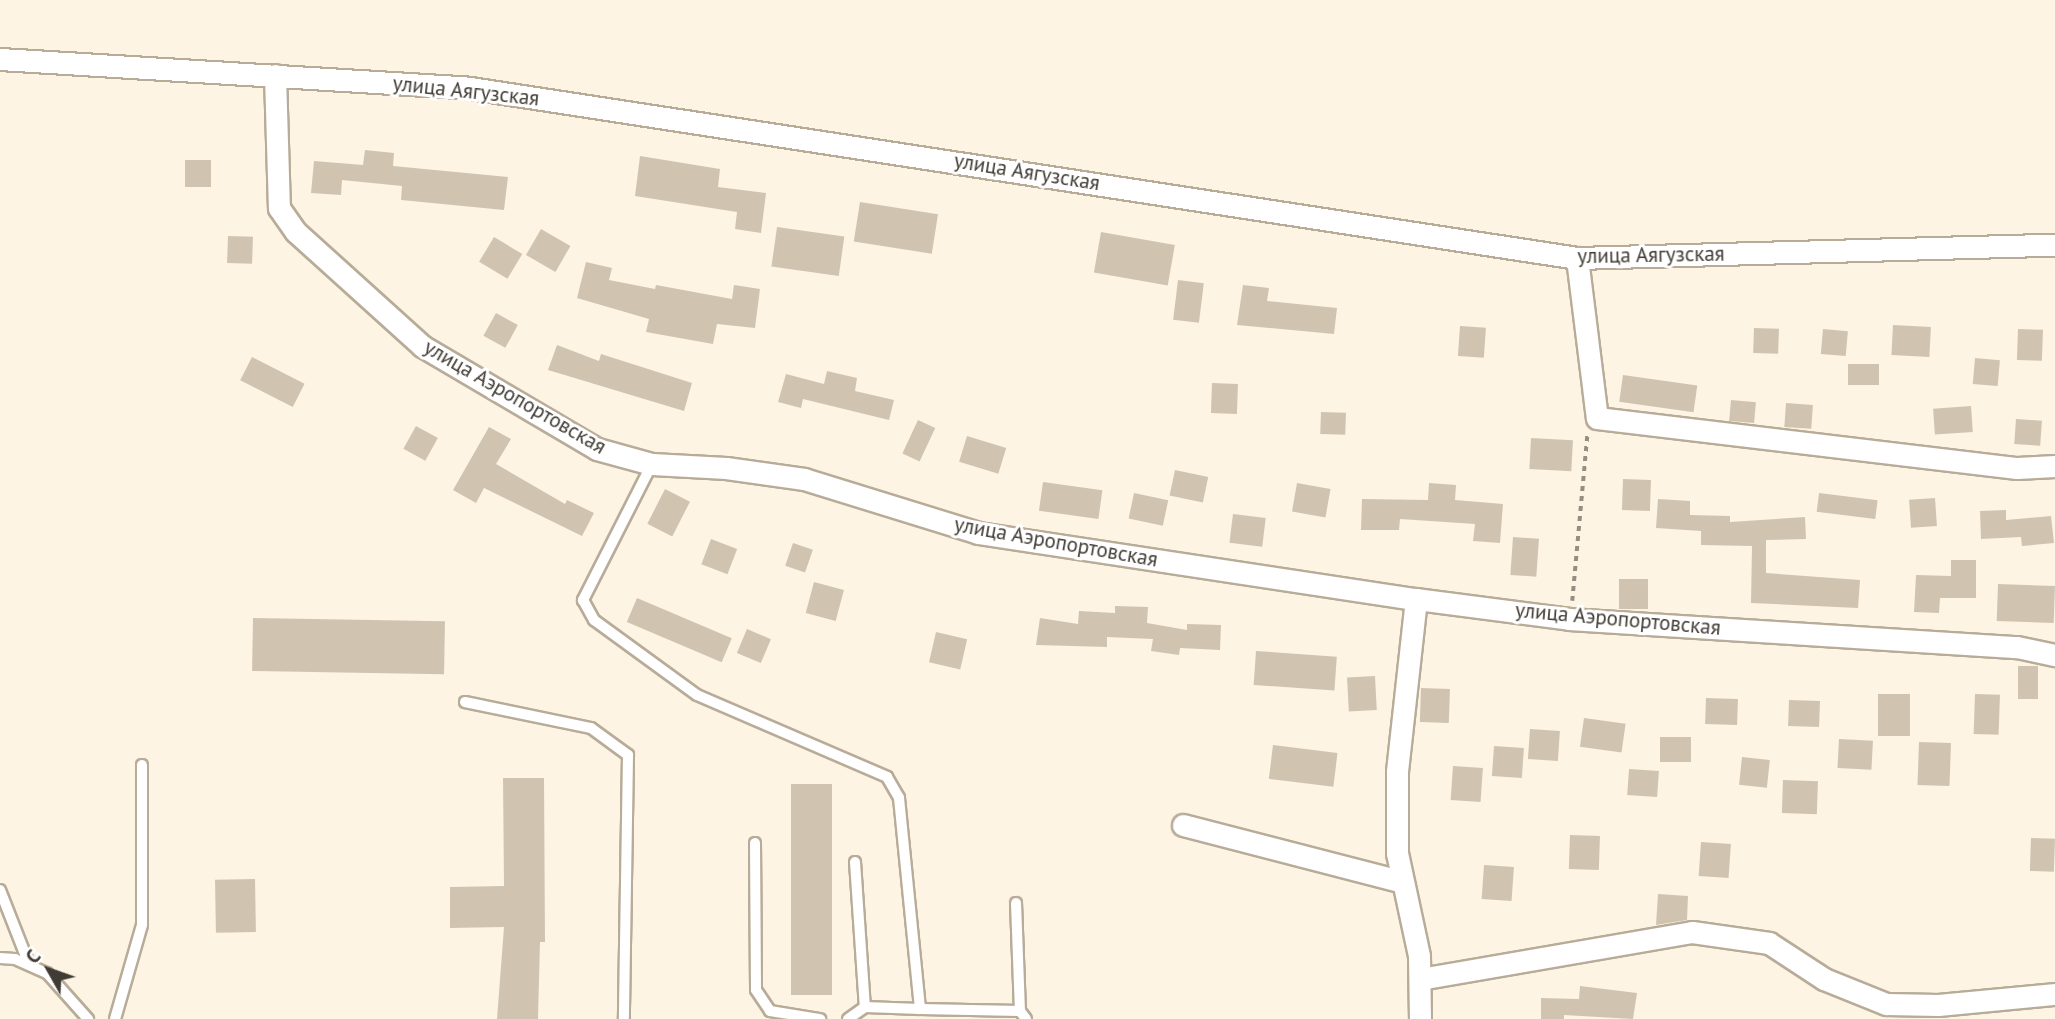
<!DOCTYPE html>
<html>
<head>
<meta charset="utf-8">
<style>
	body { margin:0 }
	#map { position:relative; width:2055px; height:1019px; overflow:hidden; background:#fef4e4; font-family:"PT Sans",sans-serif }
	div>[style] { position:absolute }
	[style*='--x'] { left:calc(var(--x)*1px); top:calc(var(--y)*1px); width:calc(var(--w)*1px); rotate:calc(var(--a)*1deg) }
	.building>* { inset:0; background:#d0c4b1; transform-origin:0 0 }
	.path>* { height:3.5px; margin-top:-1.75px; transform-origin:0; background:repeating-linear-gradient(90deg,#968e83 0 5px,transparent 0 10px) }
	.roads { filter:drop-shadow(2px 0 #b8ac99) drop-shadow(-2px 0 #b8ac99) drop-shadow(0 2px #b8ac99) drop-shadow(0 -2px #b8ac99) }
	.lane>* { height:10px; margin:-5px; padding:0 5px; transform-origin:5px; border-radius:5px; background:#fff }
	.street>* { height:21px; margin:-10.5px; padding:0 10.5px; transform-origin:10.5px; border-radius:10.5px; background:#fff }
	span { translate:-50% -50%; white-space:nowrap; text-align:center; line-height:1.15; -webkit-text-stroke:6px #fff; paint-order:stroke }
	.street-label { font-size:21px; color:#403b34 }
	.north { position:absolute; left:14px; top:935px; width:70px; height:70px; -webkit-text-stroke:5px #fff; paint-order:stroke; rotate:310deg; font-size:19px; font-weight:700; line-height:28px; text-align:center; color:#403b34 }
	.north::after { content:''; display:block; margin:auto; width:24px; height:32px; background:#403b34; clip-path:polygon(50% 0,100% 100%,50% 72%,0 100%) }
</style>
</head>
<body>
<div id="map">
	<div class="building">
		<i style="clip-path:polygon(365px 150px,394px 153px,393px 166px,508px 177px,504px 210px,401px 200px,402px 186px,342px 180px,341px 195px,311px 193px,314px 161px,363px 165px)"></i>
		<i style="clip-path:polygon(640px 156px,720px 169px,718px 187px,766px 193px,761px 233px,735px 229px,737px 212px,635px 196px)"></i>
		<i style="left:185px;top:160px;width:26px;height:27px"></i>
		<i style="left:860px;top:202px;width:79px;height:40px;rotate:9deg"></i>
		<i style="left:777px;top:227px;width:68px;height:40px;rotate:8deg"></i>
		<i style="left:541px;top:229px;width:34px;height:30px;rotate:30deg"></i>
		<i style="left:1101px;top:232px;width:75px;height:41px;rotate:10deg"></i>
		<i style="left:228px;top:236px;width:25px;height:27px;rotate:2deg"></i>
		<i style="left:494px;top:237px;width:33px;height:29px;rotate:31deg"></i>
		<i style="clip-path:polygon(586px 262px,612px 268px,609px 280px,655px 289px,656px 285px,732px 299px,734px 285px,760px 289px,755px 328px,717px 324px,713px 344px,646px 332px,649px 319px,577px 298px)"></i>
		<i style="left:1178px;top:280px;width:26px;height:40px;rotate:7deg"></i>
		<i style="clip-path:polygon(1243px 285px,1269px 288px,1267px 301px,1337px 308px,1334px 334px,1237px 325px)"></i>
		<i style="left:496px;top:313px;width:25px;height:26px;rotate:29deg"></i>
		<i style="left:1893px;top:325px;width:38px;height:30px;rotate:3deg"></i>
		<i style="left:1460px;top:326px;width:26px;height:30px;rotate:4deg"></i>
		<i style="left:1754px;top:328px;width:25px;height:25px;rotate:2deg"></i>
		<i style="left:1823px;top:329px;width:25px;height:25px;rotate:5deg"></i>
		<i style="left:2018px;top:329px;width:25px;height:31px;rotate:2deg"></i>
		<i style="clip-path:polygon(557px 345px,599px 361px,601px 354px,692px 383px,684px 411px,548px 370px)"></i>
		<i style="left:252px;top:357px;width:59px;height:26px;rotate:27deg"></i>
		<i style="left:1975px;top:358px;width:25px;height:26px;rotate:5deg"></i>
		<i style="left:1879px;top:364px;width:21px;height:31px;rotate:90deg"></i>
		<i style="clip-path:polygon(827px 371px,857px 378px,855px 391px,894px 400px,889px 420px,803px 399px,801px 408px,778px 402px,786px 374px,824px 384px)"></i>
		<i style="left:1623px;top:375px;width:75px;height:27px;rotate:8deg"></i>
		<i style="left:1212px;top:383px;width:26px;height:30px;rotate:2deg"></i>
		<i style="left:1731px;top:400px;width:25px;height:21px;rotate:5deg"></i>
		<i style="left:1786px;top:403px;width:27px;height:24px;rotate:4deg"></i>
		<i style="left:1971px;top:406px;width:26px;height:38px;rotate:86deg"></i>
		<i style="left:1321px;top:412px;width:25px;height:22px;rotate:2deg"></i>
		<i style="left:2016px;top:419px;width:26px;height:25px;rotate:4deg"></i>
		<i style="left:918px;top:420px;width:19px;height:37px;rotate:25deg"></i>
		<i style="left:416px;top:426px;width:25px;height:26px;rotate:29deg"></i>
		<i style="clip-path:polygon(489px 427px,511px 439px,496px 464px,565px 504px,567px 500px,594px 513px,582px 536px,484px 488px,476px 503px,453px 490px)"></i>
		<i style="left:967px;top:436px;width:41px;height:27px;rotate:17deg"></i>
		<i style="left:1531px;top:438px;width:42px;height:31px;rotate:3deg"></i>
		<i style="left:1175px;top:470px;width:34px;height:26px;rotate:12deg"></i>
		<i style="left:1623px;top:479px;width:28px;height:31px;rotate:2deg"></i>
		<i style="left:1043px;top:482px;width:60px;height:29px;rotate:8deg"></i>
		<i style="left:1297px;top:483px;width:34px;height:29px;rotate:10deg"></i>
		<i style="clip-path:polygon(1429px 483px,1456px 485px,1455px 500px,1503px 504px,1500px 543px,1473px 541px,1475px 524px,1400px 519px,1399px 530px,1361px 530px,1362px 499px,1428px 500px)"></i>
		<i style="left:665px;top:489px;width:28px;height:39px;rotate:27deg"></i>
		<i style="left:1134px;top:493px;width:35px;height:26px;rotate:12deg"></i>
		<i style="left:1819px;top:493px;width:59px;height:19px;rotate:7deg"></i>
		<i style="left:1935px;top:498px;width:28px;height:26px;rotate:86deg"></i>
		<i style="clip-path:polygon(1658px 499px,1690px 501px,1690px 515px,1730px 516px,1730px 522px,1805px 517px,1806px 539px,1766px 540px,1766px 573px,1860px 580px,1858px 608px,1751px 603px,1752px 546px,1701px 545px,1701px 531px,1656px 528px)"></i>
		<i style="clip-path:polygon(2006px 510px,2006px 520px,2051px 516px,2054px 543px,2022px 546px,2021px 537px,1981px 539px,1980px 511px)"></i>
		<i style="left:1233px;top:514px;width:33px;height:29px;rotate:7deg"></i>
		<i style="left:1513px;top:537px;width:26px;height:38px;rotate:4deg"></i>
		<i style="left:711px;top:539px;width:28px;height:27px;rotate:21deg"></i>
		<i style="left:793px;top:543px;width:21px;height:24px;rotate:19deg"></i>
		<i style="clip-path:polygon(1951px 560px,1976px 560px,1976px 598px,1940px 598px,1939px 613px,1914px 612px,1916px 575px,1951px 576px)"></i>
		<i style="left:1619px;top:579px;width:29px;height:30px"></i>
		<i style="left:814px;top:582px;width:31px;height:32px;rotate:15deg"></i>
		<i style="left:1998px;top:584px;width:57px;height:37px;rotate:2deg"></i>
		<i style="left:637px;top:598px;width:103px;height:26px;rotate:23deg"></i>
		<i style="clip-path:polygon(1115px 606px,1148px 607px,1147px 623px,1187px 630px,1187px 624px,1221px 625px,1220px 650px,1180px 648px,1179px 655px,1151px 651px,1153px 639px,1107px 637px,1107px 647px,1036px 645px,1040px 618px,1078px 624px,1079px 611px,1115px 613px)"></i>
		<i style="left:253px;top:618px;width:192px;height:53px;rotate:1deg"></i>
		<i style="left:747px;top:629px;width:26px;height:26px;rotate:23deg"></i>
		<i style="left:936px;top:632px;width:32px;height:31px;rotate:13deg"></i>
		<i style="left:1256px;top:651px;width:81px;height:34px;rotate:4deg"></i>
		<i style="left:2018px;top:666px;width:20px;height:33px"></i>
		<i style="left:1375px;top:676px;width:34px;height:28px;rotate:87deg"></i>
		<i style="left:1421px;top:688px;width:29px;height:34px;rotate:2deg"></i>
		<i style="left:1878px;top:694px;width:32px;height:42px"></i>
		<i style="left:1975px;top:694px;width:25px;height:40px;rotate:2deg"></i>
		<i style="left:1706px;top:698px;width:32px;height:26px;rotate:2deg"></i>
		<i style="left:1789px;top:700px;width:31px;height:26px;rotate:2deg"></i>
		<i style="left:1584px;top:718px;width:42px;height:29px;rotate:8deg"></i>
		<i style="left:1530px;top:729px;width:30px;height:30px;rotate:4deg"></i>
		<i style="left:1660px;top:737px;width:31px;height:25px"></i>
		<i style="left:1839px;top:739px;width:34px;height:29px;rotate:3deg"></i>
		<i style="left:1919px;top:742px;width:32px;height:43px;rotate:2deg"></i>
		<i style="left:1273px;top:745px;width:65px;height:34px;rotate:7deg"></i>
		<i style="left:1494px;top:746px;width:30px;height:30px;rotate:4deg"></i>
		<i style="left:1742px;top:757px;width:28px;height:28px;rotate:6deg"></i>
		<i style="left:1453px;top:766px;width:30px;height:34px;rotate:4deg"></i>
		<i style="left:1629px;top:769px;width:30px;height:26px;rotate:4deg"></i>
		<i style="clip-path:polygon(503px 778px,544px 778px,545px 942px,540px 942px,538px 1019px,497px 1019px,504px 927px,450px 928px,450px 887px,504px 886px)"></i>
		<i style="left:1783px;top:780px;width:35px;height:33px;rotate:2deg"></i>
		<i style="left:832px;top:784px;width:211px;height:41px;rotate:90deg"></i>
		<i style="left:1570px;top:835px;width:30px;height:34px;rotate:2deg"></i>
		<i style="left:2031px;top:838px;width:24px;height:33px;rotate:2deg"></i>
		<i style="left:1701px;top:842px;width:30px;height:34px;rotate:4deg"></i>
		<i style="left:1484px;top:865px;width:30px;height:34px;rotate:4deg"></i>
		<i style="left:255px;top:879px;width:53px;height:40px;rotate:89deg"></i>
		<i style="clip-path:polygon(1658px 894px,1688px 896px,1687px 920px,1656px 925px)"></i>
		<i style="clip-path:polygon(1580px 986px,1637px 993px,1633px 1019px,1564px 1015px,1564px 1019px,1541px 1019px,1541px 998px,1579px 999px)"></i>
	</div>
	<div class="path">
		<i style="--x:1572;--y:601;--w:167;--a:-84.8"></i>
	</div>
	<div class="roads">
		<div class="lane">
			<i style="--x:652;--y:464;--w:153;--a:116.9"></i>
			<i style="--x:583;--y:600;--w:23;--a:61"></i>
			<i style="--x:594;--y:620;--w:127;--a:36.1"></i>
			<i style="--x:697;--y:695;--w:207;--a:23.3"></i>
			<i style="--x:887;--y:777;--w:24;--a:60"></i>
			<i style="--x:899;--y:798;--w:212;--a:84.3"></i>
			<i style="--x:920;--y:1009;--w:100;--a:1.1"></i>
			<i style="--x:1020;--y:1011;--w:10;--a:53"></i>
			<i style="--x:465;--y:702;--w:129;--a:11.7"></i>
			<i style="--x:591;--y:728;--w:46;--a:36.1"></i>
			<i style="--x:628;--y:755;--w:264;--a:90.9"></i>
			<i style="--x:755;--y:843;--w:147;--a:89.6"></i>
			<i style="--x:756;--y:990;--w:25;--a:56"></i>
			<i style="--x:770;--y:1011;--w:51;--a:9.1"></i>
			<i style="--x:855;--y:862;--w:145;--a:86.1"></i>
			<i style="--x:0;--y:890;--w:79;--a:68.6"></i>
			<i style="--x:1016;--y:903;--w:108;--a:87.9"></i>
			<i style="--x:0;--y:958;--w:15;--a:4"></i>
			<i style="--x:15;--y:959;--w:35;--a:24"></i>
			<i style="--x:47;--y:973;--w:62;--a:48.3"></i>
			<i style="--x:115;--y:1019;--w:98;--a:-74"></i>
			<i style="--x:142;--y:925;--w:160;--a:-90"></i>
			<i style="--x:848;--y:1019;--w:21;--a:-35"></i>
			<i style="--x:865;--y:1007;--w:55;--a:2.1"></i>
		</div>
		<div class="street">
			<i style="--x:0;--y:59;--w:471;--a:3.5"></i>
			<i style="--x:470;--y:88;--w:1120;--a:8.73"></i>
			<i style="--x:1577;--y:258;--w:478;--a:-1.6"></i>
			<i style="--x:275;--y:75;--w:133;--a:88.3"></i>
			<i style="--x:279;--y:208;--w:29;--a:55"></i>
			<i style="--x:296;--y:232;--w:170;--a:42.1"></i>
			<i style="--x:422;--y:346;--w:203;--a:30.5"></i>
			<i style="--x:597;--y:449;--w:57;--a:15.3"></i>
			<i style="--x:652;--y:464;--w:74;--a:3.1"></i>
			<i style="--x:726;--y:468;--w:79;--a:8"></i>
			<i style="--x:804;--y:479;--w:182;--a:17.2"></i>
			<i style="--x:978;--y:533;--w:443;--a:8.6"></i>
			<i style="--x:1416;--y:599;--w:154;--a:7.4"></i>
			<i style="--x:1569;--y:619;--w:449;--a:3.6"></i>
			<i style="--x:2017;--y:647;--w:39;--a:12"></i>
			<i style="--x:1577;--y:258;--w:161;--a:82.9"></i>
			<i style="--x:1597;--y:418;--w:423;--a:6.8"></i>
			<i style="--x:2017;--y:468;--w:38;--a:-3"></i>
			<i style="--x:1416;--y:599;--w:174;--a:96.3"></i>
			<i style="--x:1397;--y:772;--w:81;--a:90"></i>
			<i style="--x:1397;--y:853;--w:105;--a:77.9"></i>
			<i style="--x:1419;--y:956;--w:63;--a:89.1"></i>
			<i style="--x:1183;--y:825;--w:224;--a:14.5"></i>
			<i style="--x:1420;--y:979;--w:276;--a:-9.8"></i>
			<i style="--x:1692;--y:932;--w:78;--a:8.1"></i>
			<i style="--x:1769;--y:943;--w:66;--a:33.2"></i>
			<i style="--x:1824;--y:979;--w:67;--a:22"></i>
			<i style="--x:1886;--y:1004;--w:52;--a:1.1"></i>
			<i style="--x:1938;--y:1005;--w:118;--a:-5.4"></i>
		</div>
	</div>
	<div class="street-label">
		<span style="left:466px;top:91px;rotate:6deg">улица Аягузская</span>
		<span style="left:1027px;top:172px;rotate:9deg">улица Аягузская</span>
		<span style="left:1651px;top:255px;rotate:-1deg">улица Аягузская</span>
		<span style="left:515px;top:397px;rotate:30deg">улица Аэропортовская</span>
		<span style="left:1056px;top:542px;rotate:10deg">улица Аэропортовская</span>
		<span style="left:1618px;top:619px;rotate:5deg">улица Аэропортовская</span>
	</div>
	<div class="north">С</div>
</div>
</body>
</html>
